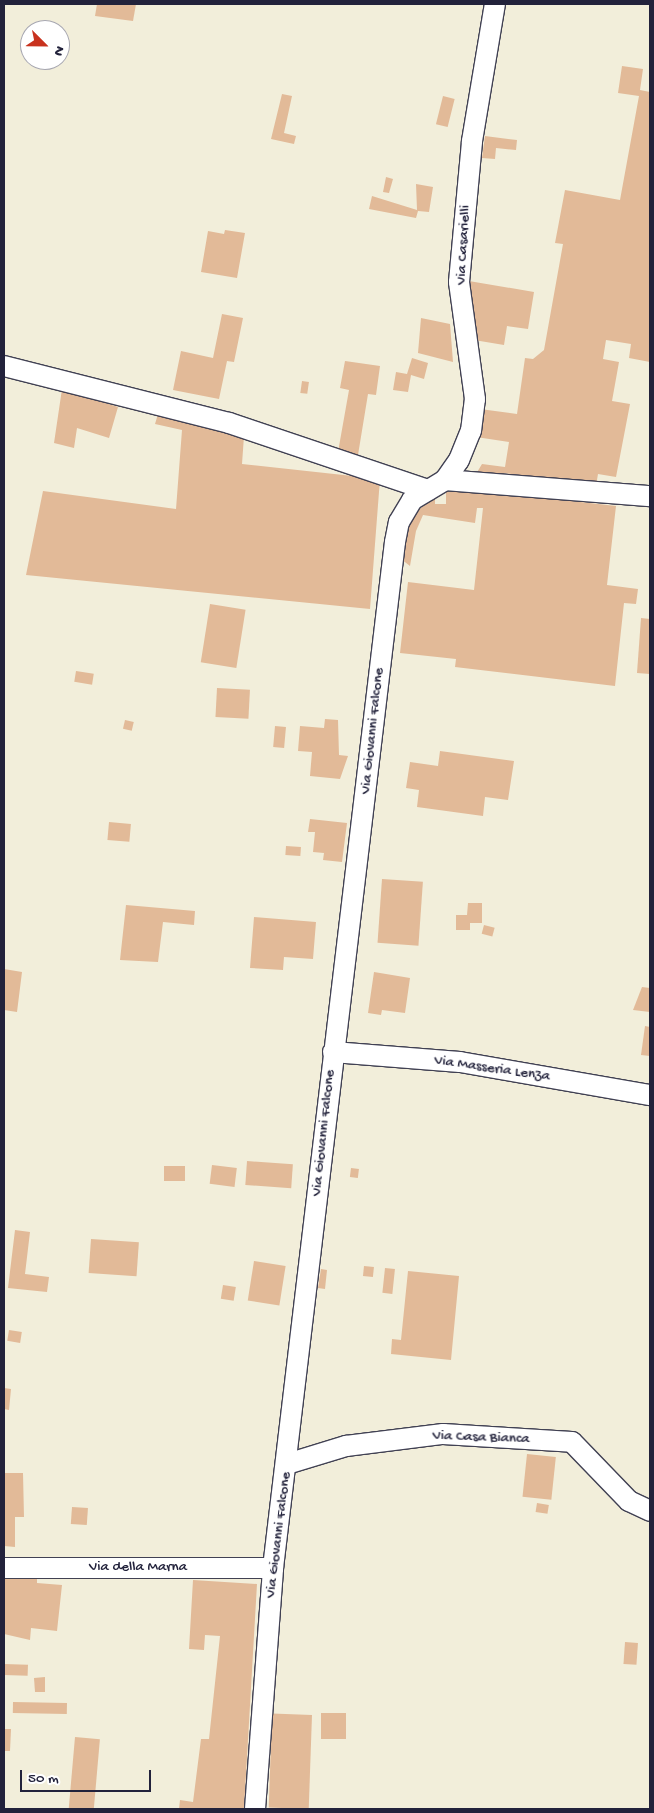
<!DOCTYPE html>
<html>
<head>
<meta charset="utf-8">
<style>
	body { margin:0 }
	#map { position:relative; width:654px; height:1813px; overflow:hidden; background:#f2eeda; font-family:"Gochi Hand",sans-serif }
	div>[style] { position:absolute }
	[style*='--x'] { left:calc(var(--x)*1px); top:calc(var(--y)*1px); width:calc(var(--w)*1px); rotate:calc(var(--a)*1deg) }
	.building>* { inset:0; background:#e2ba98; transform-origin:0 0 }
	.roads { filter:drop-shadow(1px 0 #414153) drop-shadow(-1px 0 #414153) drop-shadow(0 1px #414153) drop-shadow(0 -1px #414153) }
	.minor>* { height:20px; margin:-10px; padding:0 10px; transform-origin:10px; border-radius:10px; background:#fff }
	span { translate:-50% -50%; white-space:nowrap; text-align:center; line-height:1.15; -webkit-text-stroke:4px #fff; paint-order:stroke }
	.street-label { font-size:15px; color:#22223b }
	.frame { position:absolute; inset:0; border:5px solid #22223b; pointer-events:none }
	.north { position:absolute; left:20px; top:20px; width:50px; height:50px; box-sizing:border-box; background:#fff; border:1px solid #a7a7b1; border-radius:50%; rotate:113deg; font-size:14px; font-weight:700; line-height:20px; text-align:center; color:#22223b }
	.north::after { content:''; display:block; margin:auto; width:18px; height:22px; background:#c8321e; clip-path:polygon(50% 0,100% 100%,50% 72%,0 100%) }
	.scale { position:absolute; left:20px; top:1770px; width:131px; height:22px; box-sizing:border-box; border:2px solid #22223b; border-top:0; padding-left:6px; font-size:15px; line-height:18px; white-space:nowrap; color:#22223b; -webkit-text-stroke:4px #fff; paint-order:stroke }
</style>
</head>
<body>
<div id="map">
	<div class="building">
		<i style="clip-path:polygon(97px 4px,136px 4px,133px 21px,95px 16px)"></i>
		<i style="clip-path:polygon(622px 66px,643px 69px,640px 90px,650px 92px,650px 362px,629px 358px,631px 344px,606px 340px,603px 359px,619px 362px,612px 401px,630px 404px,616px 477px,598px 474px,596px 486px,504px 473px,503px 479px,476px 474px,482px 464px,505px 467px,509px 442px,476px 437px,480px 409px,517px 414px,525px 358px,533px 359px,544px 350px,563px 244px,555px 243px,565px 190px,620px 200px,639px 96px,618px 93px)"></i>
		<i style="clip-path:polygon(282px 94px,292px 96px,284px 133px,296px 136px,294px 144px,271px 139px)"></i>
		<i style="left:443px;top:96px;width:12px;height:29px;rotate:14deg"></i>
		<i style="clip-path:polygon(485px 136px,517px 140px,516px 150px,496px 148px,495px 159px,482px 158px)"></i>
		<i style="clip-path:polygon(386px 177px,393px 179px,389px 193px,383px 192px)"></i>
		<i style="clip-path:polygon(416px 184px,433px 187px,429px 212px,418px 211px,416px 218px,369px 209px,372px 196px,417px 210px)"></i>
		<i style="clip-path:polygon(225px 230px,245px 233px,237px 278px,201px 272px,208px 231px,224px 234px)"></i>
		<i style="clip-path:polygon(463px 280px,534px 292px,528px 329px,507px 326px,504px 345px,474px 340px)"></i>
		<i style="clip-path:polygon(222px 314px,243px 318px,234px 362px,227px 361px,219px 399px,173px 390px,181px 351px,213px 358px)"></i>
		<i style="clip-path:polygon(421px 318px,450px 324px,453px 362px,418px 353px)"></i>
		<i style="clip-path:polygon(412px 358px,428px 363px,424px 379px,411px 375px,408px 392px,393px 390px,396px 372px,407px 374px)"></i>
		<i style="clip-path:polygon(345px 361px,380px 366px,376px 395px,368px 394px,358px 455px,338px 452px,349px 390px,340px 388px)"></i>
		<i style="left:302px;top:381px;width:7px;height:12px;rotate:8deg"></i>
		<i style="clip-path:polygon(62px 389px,118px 407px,109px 438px,77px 428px,74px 448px,54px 443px)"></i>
		<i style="clip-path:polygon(158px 414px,244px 436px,242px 464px,380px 479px,370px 609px,26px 575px,43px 491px,176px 509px,182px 430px,155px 424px)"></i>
		<i style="clip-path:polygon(485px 491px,616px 506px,607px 585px,638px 589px,636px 604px,624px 603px,615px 686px,455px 667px,456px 659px,400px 653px,408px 582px,474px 590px,483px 508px,477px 508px,475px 523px,423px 515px,416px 531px,410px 566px,401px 559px,412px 515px,435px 497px,435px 504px,446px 504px,446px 492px)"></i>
		<i style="left:210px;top:604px;width:36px;height:59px;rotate:9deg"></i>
		<i style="clip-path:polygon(641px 618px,650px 619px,650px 674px,637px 673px)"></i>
		<i style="left:76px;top:671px;width:18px;height:11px;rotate:9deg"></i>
		<i style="left:217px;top:688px;width:33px;height:29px;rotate:3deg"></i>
		<i style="clip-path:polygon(325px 719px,338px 720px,339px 755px,348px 756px,340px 779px,310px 776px,312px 752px,298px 751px,300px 726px,324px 728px)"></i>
		<i style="left:125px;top:720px;width:9px;height:9px;rotate:13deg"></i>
		<i style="left:275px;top:726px;width:11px;height:21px;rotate:5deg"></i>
		<i style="clip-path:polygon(440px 751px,514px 761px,508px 800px,485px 797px,483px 816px,417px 807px,419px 790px,406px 788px,410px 762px,438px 766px)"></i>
		<i style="clip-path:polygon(310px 819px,347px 823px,342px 862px,323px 860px,324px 853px,313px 852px,315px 832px,308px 832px)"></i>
		<i style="left:109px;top:822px;width:22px;height:18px;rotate:5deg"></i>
		<i style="left:286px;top:846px;width:15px;height:9px;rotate:4deg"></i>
		<i style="left:382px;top:879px;width:41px;height:64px;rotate:4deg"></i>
		<i style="clip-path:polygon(468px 903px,482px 903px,482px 923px,470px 923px,470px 930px,456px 930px,456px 915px,467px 915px)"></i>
		<i style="clip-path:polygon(126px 905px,195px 911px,194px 925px,163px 922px,158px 962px,120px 960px)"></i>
		<i style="clip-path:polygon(254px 917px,316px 922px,313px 959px,284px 957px,283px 970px,250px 968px)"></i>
		<i style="left:484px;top:925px;width:11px;height:9px;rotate:15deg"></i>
		<i style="clip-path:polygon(4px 969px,22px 972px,17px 1012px,4px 1010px)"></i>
		<i style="clip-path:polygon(374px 972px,410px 978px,405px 1013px,382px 1010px,381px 1015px,368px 1013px)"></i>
		<i style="clip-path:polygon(642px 987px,650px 988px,650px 1012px,633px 1010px)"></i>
		<i style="clip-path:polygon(645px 1026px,650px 1027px,650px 1056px,641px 1055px)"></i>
		<i style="left:247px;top:1161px;width:46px;height:24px;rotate:4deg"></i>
		<i style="left:212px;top:1165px;width:25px;height:19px;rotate:7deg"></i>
		<i style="left:164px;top:1166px;width:21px;height:15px"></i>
		<i style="left:351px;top:1168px;width:8px;height:9px;rotate:7deg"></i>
		<i style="clip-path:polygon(15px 1230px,30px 1232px,25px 1274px,49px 1277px,47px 1292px,8px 1288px)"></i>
		<i style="left:91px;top:1239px;width:48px;height:34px;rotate:4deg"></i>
		<i style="left:254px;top:1261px;width:32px;height:40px;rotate:9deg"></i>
		<i style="left:364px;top:1266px;width:10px;height:10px;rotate:6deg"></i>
		<i style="left:385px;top:1268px;width:10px;height:25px;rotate:6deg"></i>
		<i style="clip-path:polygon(321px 1269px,327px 1270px,325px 1289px,318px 1288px)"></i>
		<i style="clip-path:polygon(408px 1271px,459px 1276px,451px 1360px,391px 1354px,392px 1339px,401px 1340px)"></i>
		<i style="left:223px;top:1285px;width:13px;height:14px;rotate:9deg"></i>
		<i style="left:9px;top:1330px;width:13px;height:11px;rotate:9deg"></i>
		<i style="clip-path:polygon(4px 1388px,11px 1389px,9px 1410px,4px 1409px)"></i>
		<i style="left:527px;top:1454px;width:29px;height:43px;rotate:6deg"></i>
		<i style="clip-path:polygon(4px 1473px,23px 1473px,24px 1517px,15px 1517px,15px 1547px,4px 1546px)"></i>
		<i style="left:537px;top:1503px;width:12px;height:9px;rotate:9deg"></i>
		<i style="left:72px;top:1507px;width:16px;height:17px;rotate:4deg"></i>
		<i style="clip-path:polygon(4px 1577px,37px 1578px,37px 1583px,62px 1585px,57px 1631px,31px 1628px,30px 1640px,4px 1634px)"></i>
		<i style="clip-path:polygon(193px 1580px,257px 1584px,244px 1809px,179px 1809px,180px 1800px,193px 1802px,201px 1739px,209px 1739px,220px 1636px,205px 1635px,204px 1650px,189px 1649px)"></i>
		<i style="left:625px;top:1642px;width:13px;height:22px;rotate:4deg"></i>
		<i style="left:4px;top:1664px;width:24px;height:11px;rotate:2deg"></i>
		<i style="clip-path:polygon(45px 1677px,45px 1692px,35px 1692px,34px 1678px)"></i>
		<i style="left:13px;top:1702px;width:54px;height:11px;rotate:1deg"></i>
		<i style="left:321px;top:1713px;width:25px;height:26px"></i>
		<i style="left:312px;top:1715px;width:94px;height:40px;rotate:92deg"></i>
		<i style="clip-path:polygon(4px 1729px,11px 1729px,10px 1751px,4px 1751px)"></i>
		<i style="left:75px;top:1737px;width:25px;height:72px;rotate:5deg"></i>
	</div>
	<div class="roads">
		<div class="minor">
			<i style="--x:4;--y:366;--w:232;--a:14.2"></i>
			<i style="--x:229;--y:423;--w:210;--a:18.6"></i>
			<i style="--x:445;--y:480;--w:206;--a:4.5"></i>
			<i style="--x:333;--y:1052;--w:127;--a:4.5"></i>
			<i style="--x:460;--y:1062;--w:193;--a:9.9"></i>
			<i style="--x:287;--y:1464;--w:62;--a:-17"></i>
			<i style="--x:346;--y:1446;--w:98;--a:-7.1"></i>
			<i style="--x:443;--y:1434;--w:129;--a:3.5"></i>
			<i style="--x:572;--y:1442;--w:82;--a:46"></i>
			<i style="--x:629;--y:1501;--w:23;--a:25"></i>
			<i style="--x:4;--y:1568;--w:269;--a:0"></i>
			<i style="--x:255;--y:1809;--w:242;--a:-85.7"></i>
			<i style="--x:273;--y:1568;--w:1033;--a:-83.22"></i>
			<i style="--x:395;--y:542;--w:20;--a:-79"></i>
			<i style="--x:399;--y:522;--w:26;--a:-59"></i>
			<i style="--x:412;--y:500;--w:39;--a:-31"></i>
			<i style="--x:445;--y:480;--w:24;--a:-55"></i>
			<i style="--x:459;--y:460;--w:31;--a:-68"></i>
			<i style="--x:471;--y:431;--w:32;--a:-83"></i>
			<i style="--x:475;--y:399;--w:118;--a:-97.8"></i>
			<i style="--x:459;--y:282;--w:142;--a:-84.7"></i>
			<i style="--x:472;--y:141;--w:139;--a:-80.5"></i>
		</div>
	</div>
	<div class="street-label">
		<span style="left:464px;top:245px;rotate:-87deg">Via Casarielli</span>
		<span style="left:373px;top:731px;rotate:-84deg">Via Giovanni Falcone</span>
		<span style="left:492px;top:1069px;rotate:8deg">Via Masseria Lenza</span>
		<span style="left:324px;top:1133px;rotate:-84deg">Via Giovanni Falcone</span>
		<span style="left:481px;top:1438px;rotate:2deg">Via Casa Bianca</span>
		<span style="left:279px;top:1535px;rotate:-83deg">Via Giovanni Falcone</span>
		<span style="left:138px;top:1568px">Via della Marna</span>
	</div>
	<div class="frame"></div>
	<div class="north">N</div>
	<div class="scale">50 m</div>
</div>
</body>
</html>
